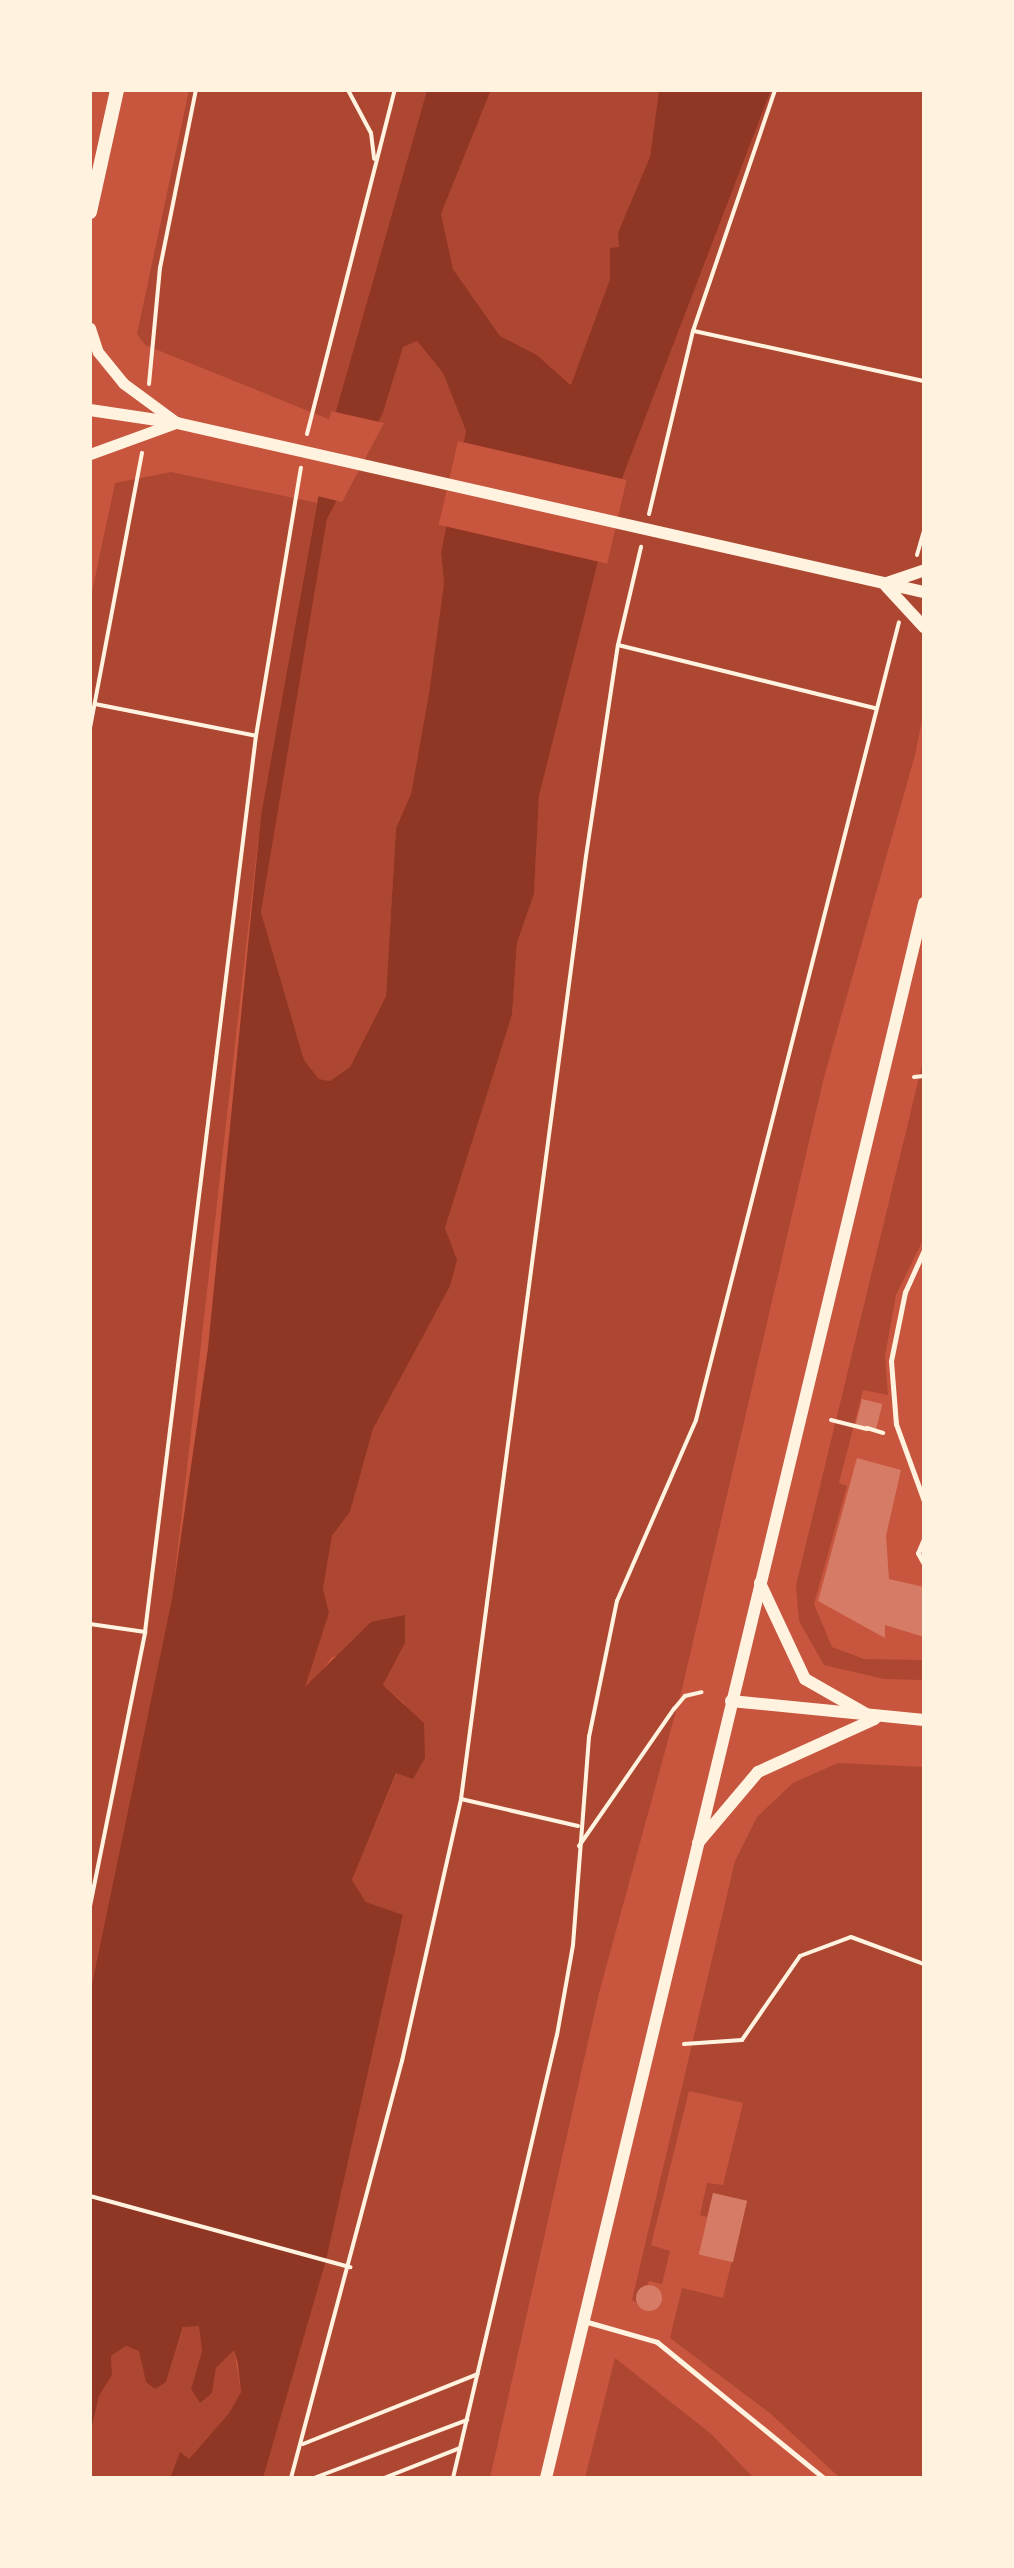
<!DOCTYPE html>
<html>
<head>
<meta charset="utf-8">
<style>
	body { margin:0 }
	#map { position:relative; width:1014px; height:2568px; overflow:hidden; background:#c8553d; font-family:Figtree,sans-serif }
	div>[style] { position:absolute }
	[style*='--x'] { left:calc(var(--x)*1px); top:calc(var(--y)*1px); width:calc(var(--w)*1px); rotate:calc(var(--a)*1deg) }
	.green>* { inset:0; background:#ae4732 }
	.water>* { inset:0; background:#8f3625 }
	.pier>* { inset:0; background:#c8553d; transform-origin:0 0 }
	.building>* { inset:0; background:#d67c66; transform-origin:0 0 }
	.round { border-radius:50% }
	.path>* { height:4px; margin:-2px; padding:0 2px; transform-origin:2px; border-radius:2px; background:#fff3e0 }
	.service>* { height:5px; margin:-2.5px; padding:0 2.5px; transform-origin:2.5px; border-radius:2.5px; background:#fff3e0 }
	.tertiary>* { height:11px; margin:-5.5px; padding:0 5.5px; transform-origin:5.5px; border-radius:5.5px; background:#fff3e0 }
	.secondary>* { height:12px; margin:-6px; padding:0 6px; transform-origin:6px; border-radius:6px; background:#fff3e0 }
	.primary>* { height:14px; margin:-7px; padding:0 7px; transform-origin:7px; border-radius:7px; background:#fff3e0 }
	span { translate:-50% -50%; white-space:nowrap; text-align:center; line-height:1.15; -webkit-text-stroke:9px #fff3e0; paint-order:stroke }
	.frame { position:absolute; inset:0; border:92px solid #fff3e0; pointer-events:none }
</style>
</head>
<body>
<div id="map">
	<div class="green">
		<i style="clip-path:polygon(189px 90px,427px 90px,333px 421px,145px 345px,137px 334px)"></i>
		<i style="clip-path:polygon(491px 90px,659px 90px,650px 157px,619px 248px,610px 249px,610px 279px,572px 385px,537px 355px,500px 336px,453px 269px,441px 214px)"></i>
		<i style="clip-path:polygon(771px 90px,924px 90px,924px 710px,915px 755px,824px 1077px,682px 1689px,599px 1993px,490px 2478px,263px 2478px,403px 1916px,366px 1902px,352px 1880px,397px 1772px,405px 1704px,383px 1685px,405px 1643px,332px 1657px,307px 1691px,304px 1686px,329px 1613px,323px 1589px,332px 1536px,350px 1512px,373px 1429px,450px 1285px,456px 1260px,445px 1228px,512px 1015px,517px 943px,534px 894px,539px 796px,613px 502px)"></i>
		<i style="clip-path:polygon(417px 341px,443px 373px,466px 431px,441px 552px,444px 583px,429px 693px,411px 794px,396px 828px,386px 996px,350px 1067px,330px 1081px,319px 1079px,304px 1060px,261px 912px,327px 519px,383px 413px,403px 346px)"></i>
		<i style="clip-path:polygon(171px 472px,317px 503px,261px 815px,172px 1600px,90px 1997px,90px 601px,115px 483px)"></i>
		<i style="clip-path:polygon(924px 1057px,924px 1238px,896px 1295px,885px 1356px,888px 1395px,863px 1390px,839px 1483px,847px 1486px,814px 1604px,832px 1647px,864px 1659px,924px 1660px,924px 1680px,884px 1679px,824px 1665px,799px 1621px,796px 1585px)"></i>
		<i style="clip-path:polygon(838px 1763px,924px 1767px,924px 2478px,840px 2478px,771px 2414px,670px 2338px,682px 2288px,723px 2298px,746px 2201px,713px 2193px,707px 2217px,700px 2215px,707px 2183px,723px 2185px,743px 2103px,689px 2091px,651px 2245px,670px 2251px,662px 2284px,649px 2281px,639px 2304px,632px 2300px,735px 1861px,757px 1817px,793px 1783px)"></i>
		<i style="clip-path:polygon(184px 2326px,200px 2326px,202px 2351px,191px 2389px,212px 2393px,216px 2368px,234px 2349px,241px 2392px,229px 2413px,188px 2460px,180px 2453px,170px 2478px,90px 2478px,90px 2435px,99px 2396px,112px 2375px,111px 2356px,126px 2346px,140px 2351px,146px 2382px,166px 2382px)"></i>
		<i style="clip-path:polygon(615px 2358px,710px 2433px,754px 2478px,585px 2478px)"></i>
	</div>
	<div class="water">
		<i style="clip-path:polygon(evenodd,427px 90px,491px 90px,441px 214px,453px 269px,500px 336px,537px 355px,571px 385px,610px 279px,610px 248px,619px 247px,618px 233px,650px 157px,659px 90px,771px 90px,613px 502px,539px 796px,534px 894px,517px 943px,512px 1015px,445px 1228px,457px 1260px,450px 1286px,373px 1429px,350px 1512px,332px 1536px,323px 1589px,329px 1613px,305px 1687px,371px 1622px,405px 1615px,405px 1643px,383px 1685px,424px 1723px,425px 1758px,413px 1779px,396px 1773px,352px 1880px,366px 1902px,403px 1915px,326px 2260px,263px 2478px,170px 2478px,180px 2452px,189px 2459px,229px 2413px,241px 2392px,238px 2364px,234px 2350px,216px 2368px,212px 2393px,200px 2403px,191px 2389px,202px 2351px,199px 2326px,183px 2327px,166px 2382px,155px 2389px,146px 2382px,139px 2351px,126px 2346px,111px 2356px,112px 2375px,99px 2396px,90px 2435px,90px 1994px,172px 1599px,208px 1348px,261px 815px,330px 432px,427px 90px,417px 341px,443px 373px,466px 431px,441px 552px,444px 583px,429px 693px,411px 794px,396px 828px,386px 996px,350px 1067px,330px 1081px,319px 1079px,304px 1060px,261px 912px,327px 519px,383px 413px,403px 347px,417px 341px)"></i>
	</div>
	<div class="pier">
		<i style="clip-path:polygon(331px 411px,384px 423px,342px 502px,313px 495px)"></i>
		<i style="left:458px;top:441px;width:173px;height:86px;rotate:13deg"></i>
	</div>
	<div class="building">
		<i style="left:862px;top:1399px;width:21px;height:27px;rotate:14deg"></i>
		<i style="clip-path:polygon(857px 1458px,901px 1470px,886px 1536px,889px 1579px,924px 1587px,924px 1637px,885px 1625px,885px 1638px,818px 1601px)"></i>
		<i style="left:713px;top:2193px;width:35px;height:63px;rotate:13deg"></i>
		<i class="round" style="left:636px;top:2285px;width:26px;height:26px"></i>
	</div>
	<div class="path">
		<i style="--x:348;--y:90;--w:49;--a:61.9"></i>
		<i style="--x:371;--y:133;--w:26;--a:83"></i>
		<i style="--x:694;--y:331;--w:235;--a:12.3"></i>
		<i style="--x:149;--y:384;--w:117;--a:-84.6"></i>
		<i style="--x:160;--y:268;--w:182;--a:-78.6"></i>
		<i style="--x:307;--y:434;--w:355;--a:-75.7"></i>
		<i style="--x:649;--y:514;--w:188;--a:-76.5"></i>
		<i style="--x:693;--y:331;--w:255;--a:-71.2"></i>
		<i style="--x:917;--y:555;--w:26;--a:-74"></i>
		<i style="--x:618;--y:645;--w:265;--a:13.8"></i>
		<i style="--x:95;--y:704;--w:164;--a:11.2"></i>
		<i style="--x:90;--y:728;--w:280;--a:-79.3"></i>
		<i style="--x:914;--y:1077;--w:10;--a:-6"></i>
		<i style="--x:924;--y:1149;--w:12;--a:90"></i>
		<i style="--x:831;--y:1420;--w:37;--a:14"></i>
		<i style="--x:867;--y:1428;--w:17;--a:17"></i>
		<i style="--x:90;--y:1624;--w:56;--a:8.3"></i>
		<i style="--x:461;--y:1799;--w:120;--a:13"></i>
		<i style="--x:579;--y:1846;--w:167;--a:-55.3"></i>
		<i style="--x:674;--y:1709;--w:17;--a:-50"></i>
		<i style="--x:685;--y:1696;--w:17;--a:-13"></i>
		<i style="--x:90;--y:1906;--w:279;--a:-78.6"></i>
		<i style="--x:145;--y:1632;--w:903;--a:-82.94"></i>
		<i style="--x:256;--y:736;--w:272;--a:-80.5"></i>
		<i style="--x:684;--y:2044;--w:58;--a:-3.9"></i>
		<i style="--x:742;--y:2040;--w:102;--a:-55.4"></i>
		<i style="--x:800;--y:1956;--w:54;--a:-20.4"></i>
		<i style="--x:851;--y:1937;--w:78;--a:20.3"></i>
		<i style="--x:90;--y:2196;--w:270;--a:15.3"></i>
		<i style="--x:303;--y:2444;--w:188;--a:-21.8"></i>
		<i style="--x:291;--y:2478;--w:432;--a:-75.1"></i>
		<i style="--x:402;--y:2061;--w:269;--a:-77.3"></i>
		<i style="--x:461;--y:1799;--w:951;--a:-82.45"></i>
		<i style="--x:586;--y:856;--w:213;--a:-81.4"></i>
		<i style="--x:618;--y:645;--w:101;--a:-76.8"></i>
		<i style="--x:314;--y:2478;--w:164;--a:-20.8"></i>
		<i style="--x:384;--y:2478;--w:82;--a:-21.5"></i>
		<i style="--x:453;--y:2478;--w:455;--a:-76.8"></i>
		<i style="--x:557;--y:2035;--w:91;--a:-79.9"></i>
		<i style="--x:573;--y:1945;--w:209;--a:-85.6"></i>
		<i style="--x:589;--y:1737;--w:139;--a:-78.4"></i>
		<i style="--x:617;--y:1601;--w:197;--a:-66.4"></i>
		<i style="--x:696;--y:1420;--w:823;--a:-75.73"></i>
	</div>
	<div class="service">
		<i style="--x:924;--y:1250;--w:46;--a:114.3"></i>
		<i style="--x:905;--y:1292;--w:70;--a:101.5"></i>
		<i style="--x:891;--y:1361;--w:63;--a:85.5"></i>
		<i style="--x:896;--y:1424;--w:82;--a:70"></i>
		<i style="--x:924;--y:1539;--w:15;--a:113"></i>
		<i style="--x:918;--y:1553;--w:13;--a:61"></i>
		<i style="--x:584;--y:2321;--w:76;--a:16"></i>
		<i style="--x:657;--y:2342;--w:215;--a:39.2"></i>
	</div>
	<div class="tertiary">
		<i style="--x:90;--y:328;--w:25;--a:72"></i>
		<i style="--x:98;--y:352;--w:40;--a:51"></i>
		<i style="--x:123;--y:383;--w:66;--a:36.3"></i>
		<i style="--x:90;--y:454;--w:90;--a:-20"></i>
	</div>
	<div class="secondary">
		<i style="--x:90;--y:410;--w:88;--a:8.5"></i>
		<i style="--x:177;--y:423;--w:766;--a:12.75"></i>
		<i style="--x:887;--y:583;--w:39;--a:-19"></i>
		<i style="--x:886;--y:586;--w:56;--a:47.2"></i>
		<i style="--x:760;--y:1583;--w:106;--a:64.9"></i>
		<i style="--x:805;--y:1679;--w:73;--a:29.7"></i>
		<i style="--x:731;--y:1701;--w:194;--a:5.6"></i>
		<i style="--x:698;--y:1843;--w:93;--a:-49.8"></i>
		<i style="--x:758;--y:1772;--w:128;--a:-24.4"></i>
		<i style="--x:546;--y:2478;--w:1620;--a:-76.5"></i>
	</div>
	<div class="primary">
		<i style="--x:90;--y:212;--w:125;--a:-77.5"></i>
	</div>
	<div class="frame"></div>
</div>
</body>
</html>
